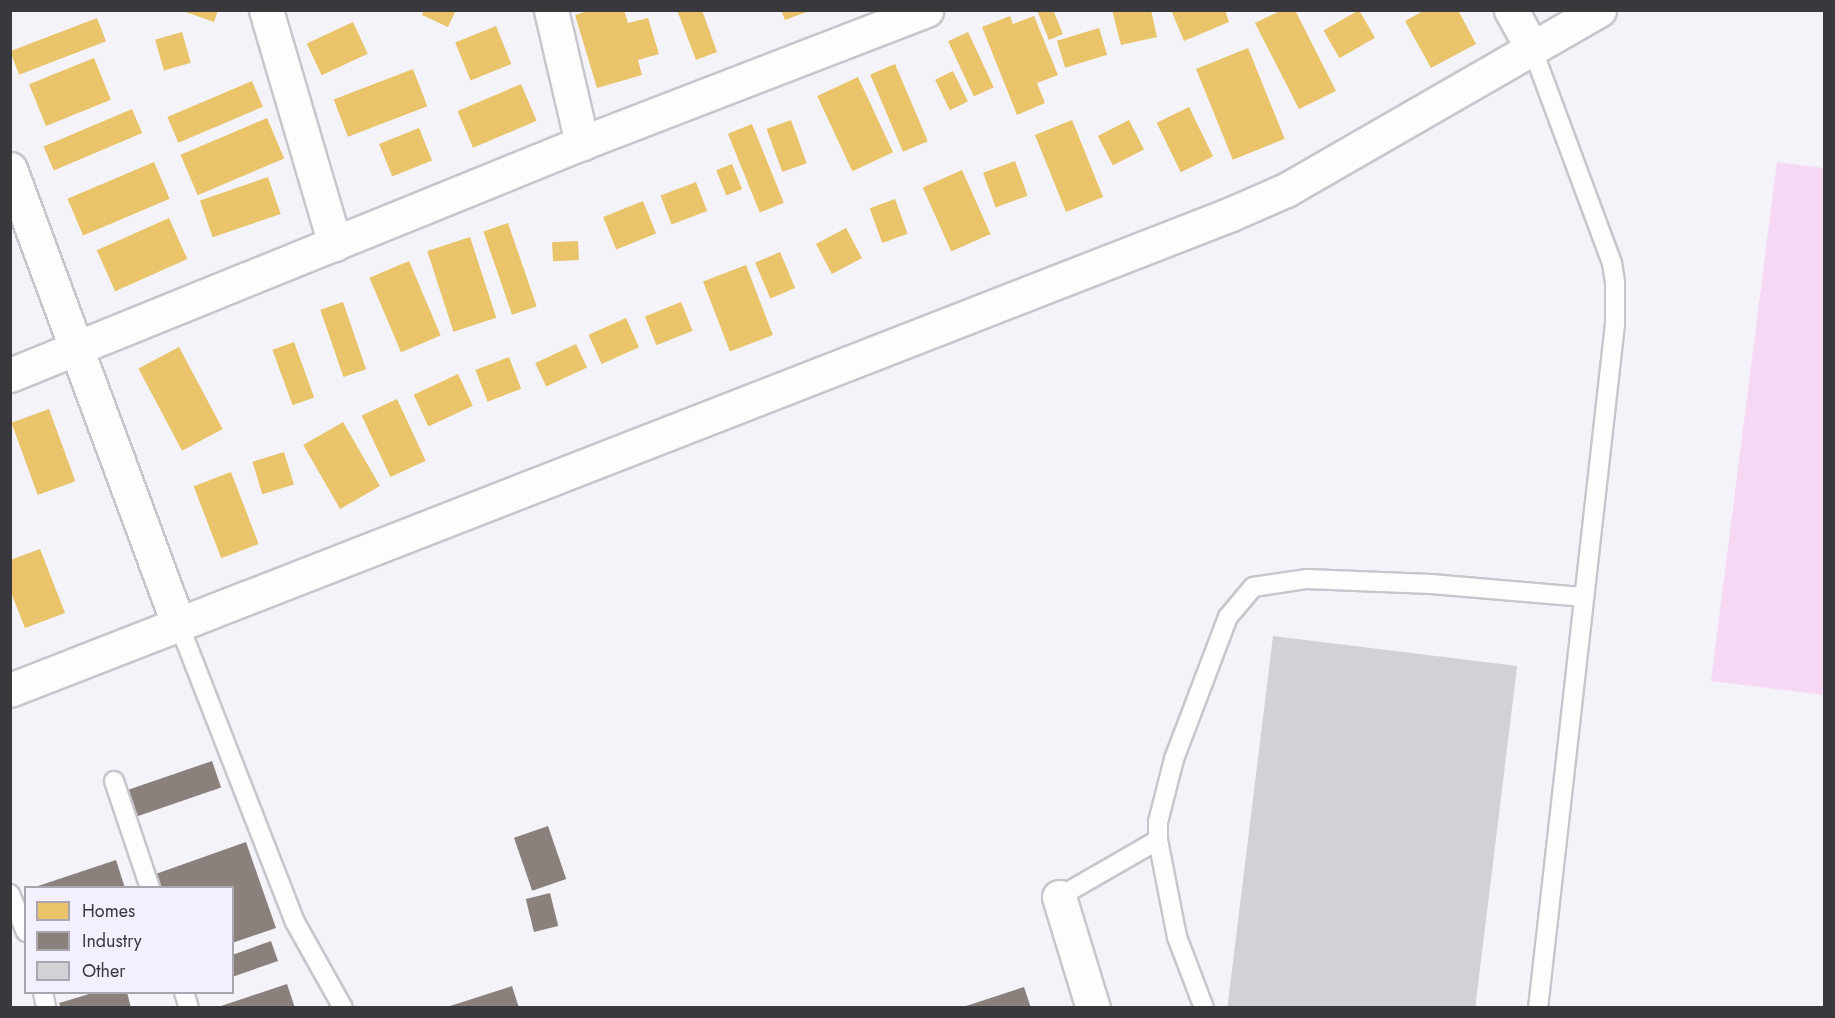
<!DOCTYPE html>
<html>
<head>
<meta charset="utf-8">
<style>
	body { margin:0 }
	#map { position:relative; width:1835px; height:1018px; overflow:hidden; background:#f4f3fa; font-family:Jost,sans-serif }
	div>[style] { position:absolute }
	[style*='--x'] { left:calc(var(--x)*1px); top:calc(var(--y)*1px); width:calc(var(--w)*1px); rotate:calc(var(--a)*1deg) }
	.green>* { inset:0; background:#f6d8f4 }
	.homes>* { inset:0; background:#e9c46a; transform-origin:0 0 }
	.industry>* { inset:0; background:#8a817c; transform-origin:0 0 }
	.building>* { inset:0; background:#d1d1d6; transform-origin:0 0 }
	.roads { filter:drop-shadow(2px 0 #c7c6cc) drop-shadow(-2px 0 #c7c6cc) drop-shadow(0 2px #c7c6cc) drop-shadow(0 -2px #c7c6cc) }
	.service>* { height:18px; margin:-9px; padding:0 9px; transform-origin:9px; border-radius:9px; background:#fdfdfe }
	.minor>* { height:33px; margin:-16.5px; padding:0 16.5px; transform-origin:16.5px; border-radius:16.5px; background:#fdfdfe }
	span { translate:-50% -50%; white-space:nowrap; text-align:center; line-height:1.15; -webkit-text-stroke:6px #f3f0fd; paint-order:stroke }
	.frame { position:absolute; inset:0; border:12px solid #39383d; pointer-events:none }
	.legend { position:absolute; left:24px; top:886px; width:210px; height:108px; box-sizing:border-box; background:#f3f0fd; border:2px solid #a9a6b0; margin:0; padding:8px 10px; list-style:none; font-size:18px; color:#39383d }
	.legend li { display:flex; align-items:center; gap:12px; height:30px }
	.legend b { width:30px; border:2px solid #a9a6b0 }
</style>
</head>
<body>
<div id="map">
	<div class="green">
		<i style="clip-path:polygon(1777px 162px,1824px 168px,1824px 695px,1711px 681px)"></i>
	</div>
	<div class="homes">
		<i style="clip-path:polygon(180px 10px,218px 10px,214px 22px)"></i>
		<i style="clip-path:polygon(424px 10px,456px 10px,448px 27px,422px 15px)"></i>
		<i style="clip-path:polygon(591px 10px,624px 10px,628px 23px,648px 18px,659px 54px,638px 60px,642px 75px,597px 88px,575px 15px)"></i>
		<i style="clip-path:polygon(677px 10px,702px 10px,717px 52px,696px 60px)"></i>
		<i style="clip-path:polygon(781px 10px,809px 10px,809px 11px,785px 20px)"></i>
		<i style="clip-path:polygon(1037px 10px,1053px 10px,1063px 34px,1049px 40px)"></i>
		<i style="clip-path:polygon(1112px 10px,1151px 10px,1157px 37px,1121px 45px)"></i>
		<i style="clip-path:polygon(1171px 10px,1225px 10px,1229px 22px,1184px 41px)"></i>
		<i style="clip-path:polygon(1282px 10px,1295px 10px,1336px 91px,1299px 109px,1255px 23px)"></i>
		<i style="left:1359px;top:10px;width:32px;height:41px;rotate:60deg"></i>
		<i style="clip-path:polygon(1425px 10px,1458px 10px,1476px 44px,1431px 68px,1405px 21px)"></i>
		<i style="clip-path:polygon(1010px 16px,1013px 24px,1034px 16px,1058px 75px,1037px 83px,1045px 103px,1017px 115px,982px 27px)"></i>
		<i style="left:97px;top:18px;width:25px;height:93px;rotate:69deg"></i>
		<i style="left:353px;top:22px;width:35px;height:51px;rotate:65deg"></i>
		<i style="left:496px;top:26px;width:41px;height:44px;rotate:68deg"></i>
		<i style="left:1099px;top:28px;width:28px;height:44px;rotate:73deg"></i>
		<i style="left:182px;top:32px;width:32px;height:28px;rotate:74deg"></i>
		<i style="left:968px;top:32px;width:61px;height:22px;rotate:65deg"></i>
		<i style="left:1248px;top:48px;width:98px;height:56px;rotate:68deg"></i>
		<i style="left:94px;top:58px;width:45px;height:70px;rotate:68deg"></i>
		<i style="left:895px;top:64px;width:84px;height:27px;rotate:67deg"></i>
		<i style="left:413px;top:69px;width:40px;height:85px;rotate:69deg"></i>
		<i style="left:953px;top:71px;width:34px;height:20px;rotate:64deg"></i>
		<i style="left:858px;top:77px;width:83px;height:45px;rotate:65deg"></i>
		<i style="left:252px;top:81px;width:28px;height:92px;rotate:67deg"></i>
		<i style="left:521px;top:84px;width:40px;height:69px;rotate:67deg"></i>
		<i style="left:1189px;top:107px;width:55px;height:36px;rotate:64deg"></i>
		<i style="left:132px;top:109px;width:26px;height:96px;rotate:67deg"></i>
		<i style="left:267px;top:118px;width:44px;height:94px;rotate:67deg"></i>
		<i style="left:791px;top:120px;width:46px;height:26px;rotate:70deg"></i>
		<i style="left:1072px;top:120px;width:83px;height:40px;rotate:68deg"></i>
		<i style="left:1129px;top:120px;width:33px;height:35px;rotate:63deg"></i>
		<i style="left:752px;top:124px;width:85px;height:26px;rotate:68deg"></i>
		<i style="left:419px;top:128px;width:35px;height:43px;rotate:68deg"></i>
		<i style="left:1015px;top:161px;width:37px;height:34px;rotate:70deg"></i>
		<i style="left:154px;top:162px;width:40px;height:94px;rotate:67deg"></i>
		<i style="left:732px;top:164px;width:27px;height:17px;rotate:68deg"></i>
		<i style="left:962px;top:170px;width:70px;height:43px;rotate:66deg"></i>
		<i style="left:268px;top:177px;width:39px;height:72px;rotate:71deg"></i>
		<i style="left:696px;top:182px;width:31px;height:38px;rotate:69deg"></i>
		<i style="left:895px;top:199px;width:37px;height:27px;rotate:70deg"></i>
		<i style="left:643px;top:201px;width:35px;height:43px;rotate:68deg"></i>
		<i style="left:169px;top:218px;width:45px;height:79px;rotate:66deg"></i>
		<i style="left:508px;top:223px;width:88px;height:26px;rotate:71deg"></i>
		<i style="left:846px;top:228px;width:34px;height:34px;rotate:62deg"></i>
		<i style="left:470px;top:237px;width:85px;height:45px;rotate:72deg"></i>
		<i style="left:578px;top:241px;width:19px;height:26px;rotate:87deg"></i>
		<i style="left:780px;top:252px;width:39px;height:27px;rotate:67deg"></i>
		<i style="left:409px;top:261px;width:81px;height:43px;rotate:67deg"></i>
		<i style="left:746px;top:265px;width:75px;height:46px;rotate:69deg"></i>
		<i style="left:343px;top:302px;width:71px;height:24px;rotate:71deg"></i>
		<i style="left:681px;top:302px;width:31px;height:39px;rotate:68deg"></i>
		<i style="left:626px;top:318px;width:32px;height:41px;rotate:66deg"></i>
		<i style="left:294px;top:342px;width:59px;height:23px;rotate:70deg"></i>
		<i style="left:576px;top:344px;width:26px;height:45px;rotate:65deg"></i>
		<i style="left:179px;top:347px;width:93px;height:46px;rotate:62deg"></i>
		<i style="left:509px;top:357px;width:34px;height:36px;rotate:69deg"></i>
		<i style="left:458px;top:374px;width:35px;height:49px;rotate:65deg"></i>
		<i style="left:397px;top:399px;width:68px;height:39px;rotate:65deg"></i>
		<i style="left:49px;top:409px;width:77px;height:40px;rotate:70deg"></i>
		<i style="left:343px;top:422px;width:74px;height:46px;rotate:60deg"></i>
		<i style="left:284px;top:452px;width:34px;height:33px;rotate:73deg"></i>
		<i style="left:231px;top:472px;width:77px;height:40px;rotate:69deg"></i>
		<i style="clip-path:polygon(40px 549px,65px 613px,25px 628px,10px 590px,10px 560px)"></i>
	</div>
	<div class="industry">
		<i style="left:212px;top:761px;width:28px;height:90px;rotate:71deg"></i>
		<i style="left:548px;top:826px;width:56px;height:36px;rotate:71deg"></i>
		<i style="clip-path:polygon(246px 842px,276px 928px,232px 943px,232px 888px,154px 888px,150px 876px)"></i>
		<i style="clip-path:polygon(116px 860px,125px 888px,35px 888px,35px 887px)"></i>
		<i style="left:550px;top:893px;width:34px;height:25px;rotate:76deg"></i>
		<i style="clip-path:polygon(271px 941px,278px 961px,232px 977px,232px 955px)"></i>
		<i style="clip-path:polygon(287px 984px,295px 1008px,218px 1008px,218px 1007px)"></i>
		<i style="clip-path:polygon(512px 986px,519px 1008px,447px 1008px,447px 1007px)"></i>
		<i style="clip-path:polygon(1024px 987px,1031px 1008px,963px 1008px,963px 1007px)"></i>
		<i style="clip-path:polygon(96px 992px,127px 992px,131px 1008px,61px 1008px,59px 1003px)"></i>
	</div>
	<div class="building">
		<i style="left:1273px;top:636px;width:246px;height:375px;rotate:7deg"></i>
	</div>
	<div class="roads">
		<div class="service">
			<i style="--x:1532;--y:48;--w:229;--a:69.6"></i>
			<i style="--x:1612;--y:263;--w:19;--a:81"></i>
			<i style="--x:1615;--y:282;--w:42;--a:90"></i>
			<i style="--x:1615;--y:324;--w:688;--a:96.42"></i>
			<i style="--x:178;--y:622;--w:322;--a:68.7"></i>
			<i style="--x:295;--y:922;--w:98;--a:60.8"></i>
			<i style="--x:114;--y:781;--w:113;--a:71.4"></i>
			<i style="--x:1158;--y:840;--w:99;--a:78.9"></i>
			<i style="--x:1177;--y:937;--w:76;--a:69.2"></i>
			<i style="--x:10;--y:894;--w:41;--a:67.2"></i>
			<i style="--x:1059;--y:897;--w:114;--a:-29.9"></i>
			<i style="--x:1158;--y:840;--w:18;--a:-90"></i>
			<i style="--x:1158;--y:822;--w:65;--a:-75.7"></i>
			<i style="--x:1174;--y:759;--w:152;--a:-69.2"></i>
			<i style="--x:1228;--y:617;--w:39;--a:-50"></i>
			<i style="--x:1253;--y:587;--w:55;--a:-8.4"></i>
			<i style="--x:1307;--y:579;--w:124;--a:2.3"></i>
			<i style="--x:1431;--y:584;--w:154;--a:4.9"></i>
			<i style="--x:43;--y:992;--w:16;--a:79"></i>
			<i style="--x:184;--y:992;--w:17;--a:73"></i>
		</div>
		<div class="minor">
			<i style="--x:266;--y:10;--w:244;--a:73.6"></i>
			<i style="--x:551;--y:10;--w:137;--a:76.9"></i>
			<i style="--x:1511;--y:10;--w:43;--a:61.1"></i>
			<i style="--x:10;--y:169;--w:483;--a:69.7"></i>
			<i style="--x:10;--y:375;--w:617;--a:-22.08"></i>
			<i style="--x:582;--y:143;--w:369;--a:-21.1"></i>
			<i style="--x:10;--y:690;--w:1311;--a:-21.3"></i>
			<i style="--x:1231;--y:214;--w:60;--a:-23.6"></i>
			<i style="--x:1286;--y:190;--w:361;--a:-29.9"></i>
			<i style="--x:1059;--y:897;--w:116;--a:73"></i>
		</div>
	</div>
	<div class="frame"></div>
	<ul class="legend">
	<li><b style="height:16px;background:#e9c46a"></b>Homes</li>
	<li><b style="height:16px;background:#8a817c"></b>Industry</li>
	<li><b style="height:16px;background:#d1d1d6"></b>Other</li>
	</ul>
</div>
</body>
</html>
